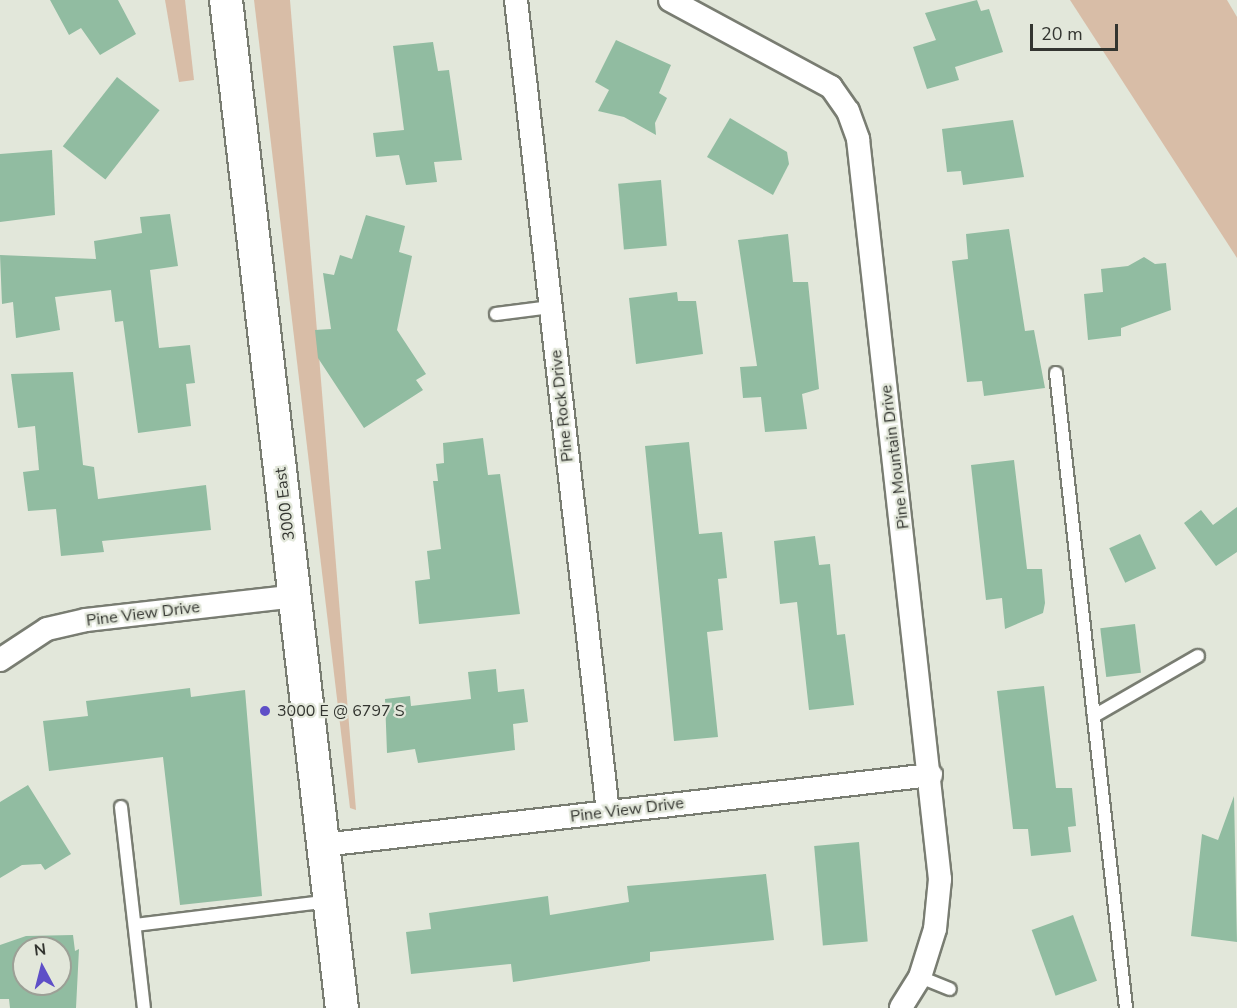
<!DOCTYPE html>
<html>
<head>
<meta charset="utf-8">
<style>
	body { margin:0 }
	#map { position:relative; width:1237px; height:1008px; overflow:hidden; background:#e2e7da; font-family:"Nunito Sans",sans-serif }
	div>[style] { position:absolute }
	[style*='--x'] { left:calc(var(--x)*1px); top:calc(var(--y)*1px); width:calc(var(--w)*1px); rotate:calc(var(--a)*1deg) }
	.green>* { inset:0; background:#d8bda7 }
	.building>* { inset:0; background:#91bca1; transform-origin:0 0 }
	.roads { filter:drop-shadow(2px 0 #797d72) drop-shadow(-2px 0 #797d72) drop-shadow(0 2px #797d72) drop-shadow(0 -2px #797d72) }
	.service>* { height:12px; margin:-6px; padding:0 6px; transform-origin:6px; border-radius:6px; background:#fff }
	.minor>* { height:22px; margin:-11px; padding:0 11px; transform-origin:11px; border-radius:11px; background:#fff }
	.secondary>* { height:32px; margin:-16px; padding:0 16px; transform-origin:16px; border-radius:16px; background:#fff }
	.dots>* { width:16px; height:16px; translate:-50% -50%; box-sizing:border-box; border:3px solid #e2e7da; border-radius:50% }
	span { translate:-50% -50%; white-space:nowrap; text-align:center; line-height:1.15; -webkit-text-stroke:4.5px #e2e7da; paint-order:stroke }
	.street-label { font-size:16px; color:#333530 }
	.poi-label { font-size:16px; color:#333530 }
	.left { translate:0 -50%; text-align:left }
	.north { position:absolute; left:12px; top:936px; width:60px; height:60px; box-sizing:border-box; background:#e2e7da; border:2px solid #9ca096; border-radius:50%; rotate:353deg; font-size:16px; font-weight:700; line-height:24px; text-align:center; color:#333530 }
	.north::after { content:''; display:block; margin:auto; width:21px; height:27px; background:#5e4fc7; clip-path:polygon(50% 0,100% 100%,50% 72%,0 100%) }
	.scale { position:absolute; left:1030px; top:24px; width:88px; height:27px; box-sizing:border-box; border:3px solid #333530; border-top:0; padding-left:8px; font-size:18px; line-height:21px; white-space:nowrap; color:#333530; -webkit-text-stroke:4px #e2e7da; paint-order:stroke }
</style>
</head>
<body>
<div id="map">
	<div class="green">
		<i style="clip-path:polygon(165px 0,185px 0,194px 80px,179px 82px)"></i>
		<i style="clip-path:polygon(254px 0,290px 0,356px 810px,350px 808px)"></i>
		<i style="clip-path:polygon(1070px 0,1227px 0,1237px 17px,1237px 258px)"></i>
	</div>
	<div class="building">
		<i style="clip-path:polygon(50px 0,118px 0,136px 34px,100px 55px,81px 28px,69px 35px)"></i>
		<i style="clip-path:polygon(977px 0,981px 11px,989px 9px,1003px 52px,955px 67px,959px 80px,927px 89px,913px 47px,936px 40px,925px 13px)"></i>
		<i style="clip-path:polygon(616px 40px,671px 65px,659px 93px,667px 98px,655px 123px,656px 135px,624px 117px,598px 111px,609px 90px,595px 82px)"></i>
		<i style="clip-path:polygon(433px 42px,438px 71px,449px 70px,462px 160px,434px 162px,437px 182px,406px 185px,399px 155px,376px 157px,373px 133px,404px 130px,393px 46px)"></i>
		<i style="left:117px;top:77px;width:54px;height:88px;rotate:38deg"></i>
		<i style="clip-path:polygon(730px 118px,787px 152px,789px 164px,773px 195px,707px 157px)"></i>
		<i style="clip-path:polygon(1013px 120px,1024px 177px,963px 185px,961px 171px,947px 172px,942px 129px)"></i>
		<i style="clip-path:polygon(52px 150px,55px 215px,0 222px,0 154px)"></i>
		<i style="left:661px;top:180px;width:66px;height:43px;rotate:85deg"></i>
		<i style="clip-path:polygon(170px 214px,178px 266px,150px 270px,159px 348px,190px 345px,195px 383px,186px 384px,191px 426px,138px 433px,123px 321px,115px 322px,111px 290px,55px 297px,60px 330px,16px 338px,13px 302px,2px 304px,0 255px,96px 259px,94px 241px,142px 233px,140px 217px)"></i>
		<i style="clip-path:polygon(366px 215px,405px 226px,399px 252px,412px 256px,397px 330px,426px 374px,416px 380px,423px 390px,364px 428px,318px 358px,315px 330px,331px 329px,323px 273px,334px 275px,340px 255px,352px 259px)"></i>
		<i style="clip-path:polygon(1009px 229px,1025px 331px,1034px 330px,1045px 388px,984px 396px,982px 381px,967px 382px,952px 261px,968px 259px,966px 234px)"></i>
		<i style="clip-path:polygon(788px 234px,793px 282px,808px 282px,819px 389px,802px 394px,807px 429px,765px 432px,761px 397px,743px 398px,740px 367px,757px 366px,738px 240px)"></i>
		<i style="clip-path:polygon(1144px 257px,1155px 264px,1166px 263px,1171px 310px,1121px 328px,1121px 336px,1088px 340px,1084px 294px,1103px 292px,1101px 269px,1128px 266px)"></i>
		<i style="clip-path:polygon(677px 292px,678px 301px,696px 301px,703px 354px,636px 364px,629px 298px)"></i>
		<i style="clip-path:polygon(73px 372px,83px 465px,94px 467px,98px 499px,206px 485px,211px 530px,102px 541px,104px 552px,61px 556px,56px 509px,28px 511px,23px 472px,39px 470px,35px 426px,18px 428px,11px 374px)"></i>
		<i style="clip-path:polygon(483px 438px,488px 475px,500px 474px,520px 614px,419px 624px,415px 581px,430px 579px,427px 551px,441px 549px,433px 481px,438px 481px,436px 464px,444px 463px,443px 443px)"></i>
		<i style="clip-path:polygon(689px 442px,699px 534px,722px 532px,727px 578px,718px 579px,723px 630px,707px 632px,718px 737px,674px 741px,645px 446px)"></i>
		<i style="clip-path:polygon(1014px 460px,1027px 569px,1042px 569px,1045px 603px,1043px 613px,1005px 629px,1002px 598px,986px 600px,971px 465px)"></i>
		<i style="clip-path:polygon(1237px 507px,1237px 552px,1216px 566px,1184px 523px,1201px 510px,1213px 525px)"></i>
		<i style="left:1140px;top:534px;width:38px;height:34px;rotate:65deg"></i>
		<i style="clip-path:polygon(815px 536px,819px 565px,830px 564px,837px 635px,845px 634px,854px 705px,809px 710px,797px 602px,780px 604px,774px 541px)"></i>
		<i style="left:1135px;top:624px;width:49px;height:35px;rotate:83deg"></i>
		<i style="clip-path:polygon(496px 669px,498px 692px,524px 689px,528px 722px,513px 724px,515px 750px,418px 763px,415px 749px,387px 753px,385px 699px,410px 696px,411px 706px,471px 699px,468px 672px)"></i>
		<i style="clip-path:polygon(1044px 686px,1056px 788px,1072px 788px,1076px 826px,1068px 827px,1071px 852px,1031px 856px,1028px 829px,1013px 829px,997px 691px)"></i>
		<i style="clip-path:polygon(190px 688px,191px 697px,245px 690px,262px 896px,180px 905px,163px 757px,49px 771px,43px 721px,88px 716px,86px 701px)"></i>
		<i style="clip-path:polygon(28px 785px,71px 854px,45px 870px,41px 864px,22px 865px,0 878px,0 802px)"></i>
		<i style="clip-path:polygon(1234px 796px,1237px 942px,1191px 936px,1202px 834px,1218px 840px)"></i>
		<i style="left:859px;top:842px;width:100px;height:45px;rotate:85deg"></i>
		<i style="clip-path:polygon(766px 874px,774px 940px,650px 952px,650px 961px,513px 982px,511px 964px,411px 974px,406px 932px,431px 929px,429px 913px,548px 896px,550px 915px,629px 902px,627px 886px)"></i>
		<i style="left:1073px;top:915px;width:70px;height:44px;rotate:70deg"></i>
		<i style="clip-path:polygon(evenodd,73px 935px,75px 951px,79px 949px,76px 1008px,10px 1008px,9px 999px,0 999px,0 945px,26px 936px,73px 935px,24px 948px,60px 948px,60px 984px,24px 984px,24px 948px)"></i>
	</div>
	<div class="roads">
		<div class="service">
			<i style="--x:496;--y:314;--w:55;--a:-7.3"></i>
			<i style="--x:1056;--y:373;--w:639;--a:83.71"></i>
			<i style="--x:1094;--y:716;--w:120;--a:-30"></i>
			<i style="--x:121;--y:807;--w:202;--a:83.5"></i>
			<i style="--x:135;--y:925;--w:196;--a:-7"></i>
			<i style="--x:920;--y:977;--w:32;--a:22"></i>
		</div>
		<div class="minor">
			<i style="--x:516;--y:0;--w:817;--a:83.54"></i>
			<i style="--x:670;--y:0;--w:183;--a:28.4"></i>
			<i style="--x:831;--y:87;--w:29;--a:55"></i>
			<i style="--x:848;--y:111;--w:30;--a:70"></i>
			<i style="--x:858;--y:139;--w:745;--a:83.68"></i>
			<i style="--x:940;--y:879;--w:50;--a:95.7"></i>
			<i style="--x:935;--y:929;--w:50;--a:107.4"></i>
			<i style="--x:920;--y:977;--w:36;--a:122"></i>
			<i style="--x:0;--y:660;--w:56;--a:-33.4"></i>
			<i style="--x:47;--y:629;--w:40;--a:-13"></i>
			<i style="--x:86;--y:620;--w:211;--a:-6.5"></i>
			<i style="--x:323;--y:845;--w:612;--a:-6.57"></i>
		</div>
		<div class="secondary">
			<i style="--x:226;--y:0;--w:1015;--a:83.44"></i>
		</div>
	</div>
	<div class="dots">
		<i style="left:265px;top:711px;background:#5e4fc7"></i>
	</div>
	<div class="street-label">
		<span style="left:562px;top:406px;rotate:-96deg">Pine Rock Drive</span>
		<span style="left:895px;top:457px;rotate:-97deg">Pine Mountain Drive</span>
		<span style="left:285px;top:504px;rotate:-97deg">3000 East</span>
		<span style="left:143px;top:614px;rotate:-7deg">Pine View Drive</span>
		<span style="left:627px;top:810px;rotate:-7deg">Pine View Drive</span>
	</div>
	<div class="poi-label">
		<span class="left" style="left:277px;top:711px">3000 E @ 6797 S</span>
	</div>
	<div class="north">N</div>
	<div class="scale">20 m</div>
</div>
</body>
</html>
